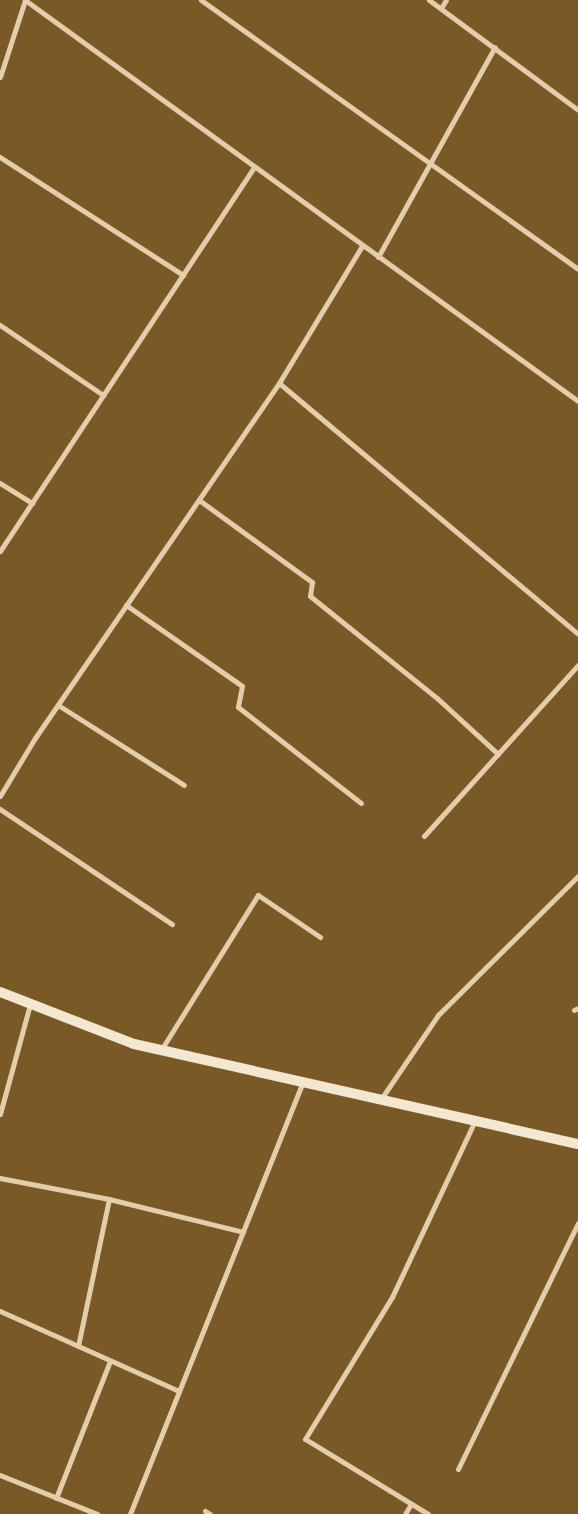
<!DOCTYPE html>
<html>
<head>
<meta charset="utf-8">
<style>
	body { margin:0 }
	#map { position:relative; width:578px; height:1514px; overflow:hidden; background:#795a27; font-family:"DM Sans",sans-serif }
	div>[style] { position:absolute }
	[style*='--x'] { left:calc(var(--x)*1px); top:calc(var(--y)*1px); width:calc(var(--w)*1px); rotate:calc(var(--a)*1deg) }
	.street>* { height:5px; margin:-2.5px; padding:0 2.5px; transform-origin:2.5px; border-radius:2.5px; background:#e3cdaa }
	.secondary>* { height:10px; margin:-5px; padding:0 5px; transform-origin:5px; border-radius:5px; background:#f3e7d2 }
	span { translate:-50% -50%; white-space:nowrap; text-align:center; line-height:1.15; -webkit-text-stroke:4px #795a27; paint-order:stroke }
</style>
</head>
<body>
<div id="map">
	<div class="street">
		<i style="--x:25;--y:0;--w:683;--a:35.95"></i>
		<i style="--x:201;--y:0;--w:463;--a:35.5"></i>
		<i style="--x:429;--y:0;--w:185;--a:36.4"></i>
		<i style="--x:441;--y:8;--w:9;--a:-58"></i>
		<i style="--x:0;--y:77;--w:81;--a:-72"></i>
		<i style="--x:0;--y:157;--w:218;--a:32.8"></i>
		<i style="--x:378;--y:257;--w:240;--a:-60.9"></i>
		<i style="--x:0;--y:325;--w:125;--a:34.2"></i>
		<i style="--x:279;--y:383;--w:390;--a:40"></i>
		<i style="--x:0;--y:483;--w:38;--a:32"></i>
		<i style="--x:199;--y:500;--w:140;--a:36"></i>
		<i style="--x:312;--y:582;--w:14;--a:98"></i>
		<i style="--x:310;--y:596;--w:163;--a:38.8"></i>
		<i style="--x:437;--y:698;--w:83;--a:42.6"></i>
		<i style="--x:0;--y:551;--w:460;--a:-56.5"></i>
		<i style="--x:126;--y:605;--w:141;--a:34.9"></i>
		<i style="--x:242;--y:686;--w:21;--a:101"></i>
		<i style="--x:238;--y:707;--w:156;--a:38"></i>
		<i style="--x:58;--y:705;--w:149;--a:32.4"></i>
		<i style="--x:0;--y:796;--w:68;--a:-58.9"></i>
		<i style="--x:35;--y:738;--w:431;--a:-55.5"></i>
		<i style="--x:279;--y:383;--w:160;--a:-58.8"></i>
		<i style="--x:0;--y:809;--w:207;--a:33.8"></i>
		<i style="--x:424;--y:836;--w:230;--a:-48"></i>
		<i style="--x:574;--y:1010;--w:4;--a:-27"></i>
		<i style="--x:161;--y:1050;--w:183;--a:-58"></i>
		<i style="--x:258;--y:895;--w:75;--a:34.1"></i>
		<i style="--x:381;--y:1099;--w:102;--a:-55.8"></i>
		<i style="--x:438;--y:1015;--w:197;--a:-44.8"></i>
		<i style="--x:0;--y:1114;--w:114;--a:-74.7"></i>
		<i style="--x:0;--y:1178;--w:111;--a:10.9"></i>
		<i style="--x:109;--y:1199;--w:138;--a:13.8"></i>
		<i style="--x:0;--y:1311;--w:196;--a:24.1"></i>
		<i style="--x:78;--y:1346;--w:150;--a:-78.1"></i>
		<i style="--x:458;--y:1469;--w:274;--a:-64"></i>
		<i style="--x:0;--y:1475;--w:105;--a:21.9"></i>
		<i style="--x:56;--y:1498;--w:147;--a:-68.5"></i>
		<i style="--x:205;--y:1511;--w:6;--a:31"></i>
		<i style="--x:130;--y:1514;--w:465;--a:-68.2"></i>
		<i style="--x:405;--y:1514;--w:12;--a:-59"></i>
		<i style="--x:428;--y:1514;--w:144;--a:-148.6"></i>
		<i style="--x:305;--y:1439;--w:167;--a:-58.5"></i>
		<i style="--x:392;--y:1297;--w:195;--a:-64.8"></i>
	</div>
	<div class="secondary">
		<i style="--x:0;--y:992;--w:144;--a:21.2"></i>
		<i style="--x:134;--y:1044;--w:455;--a:12.7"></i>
	</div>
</div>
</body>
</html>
